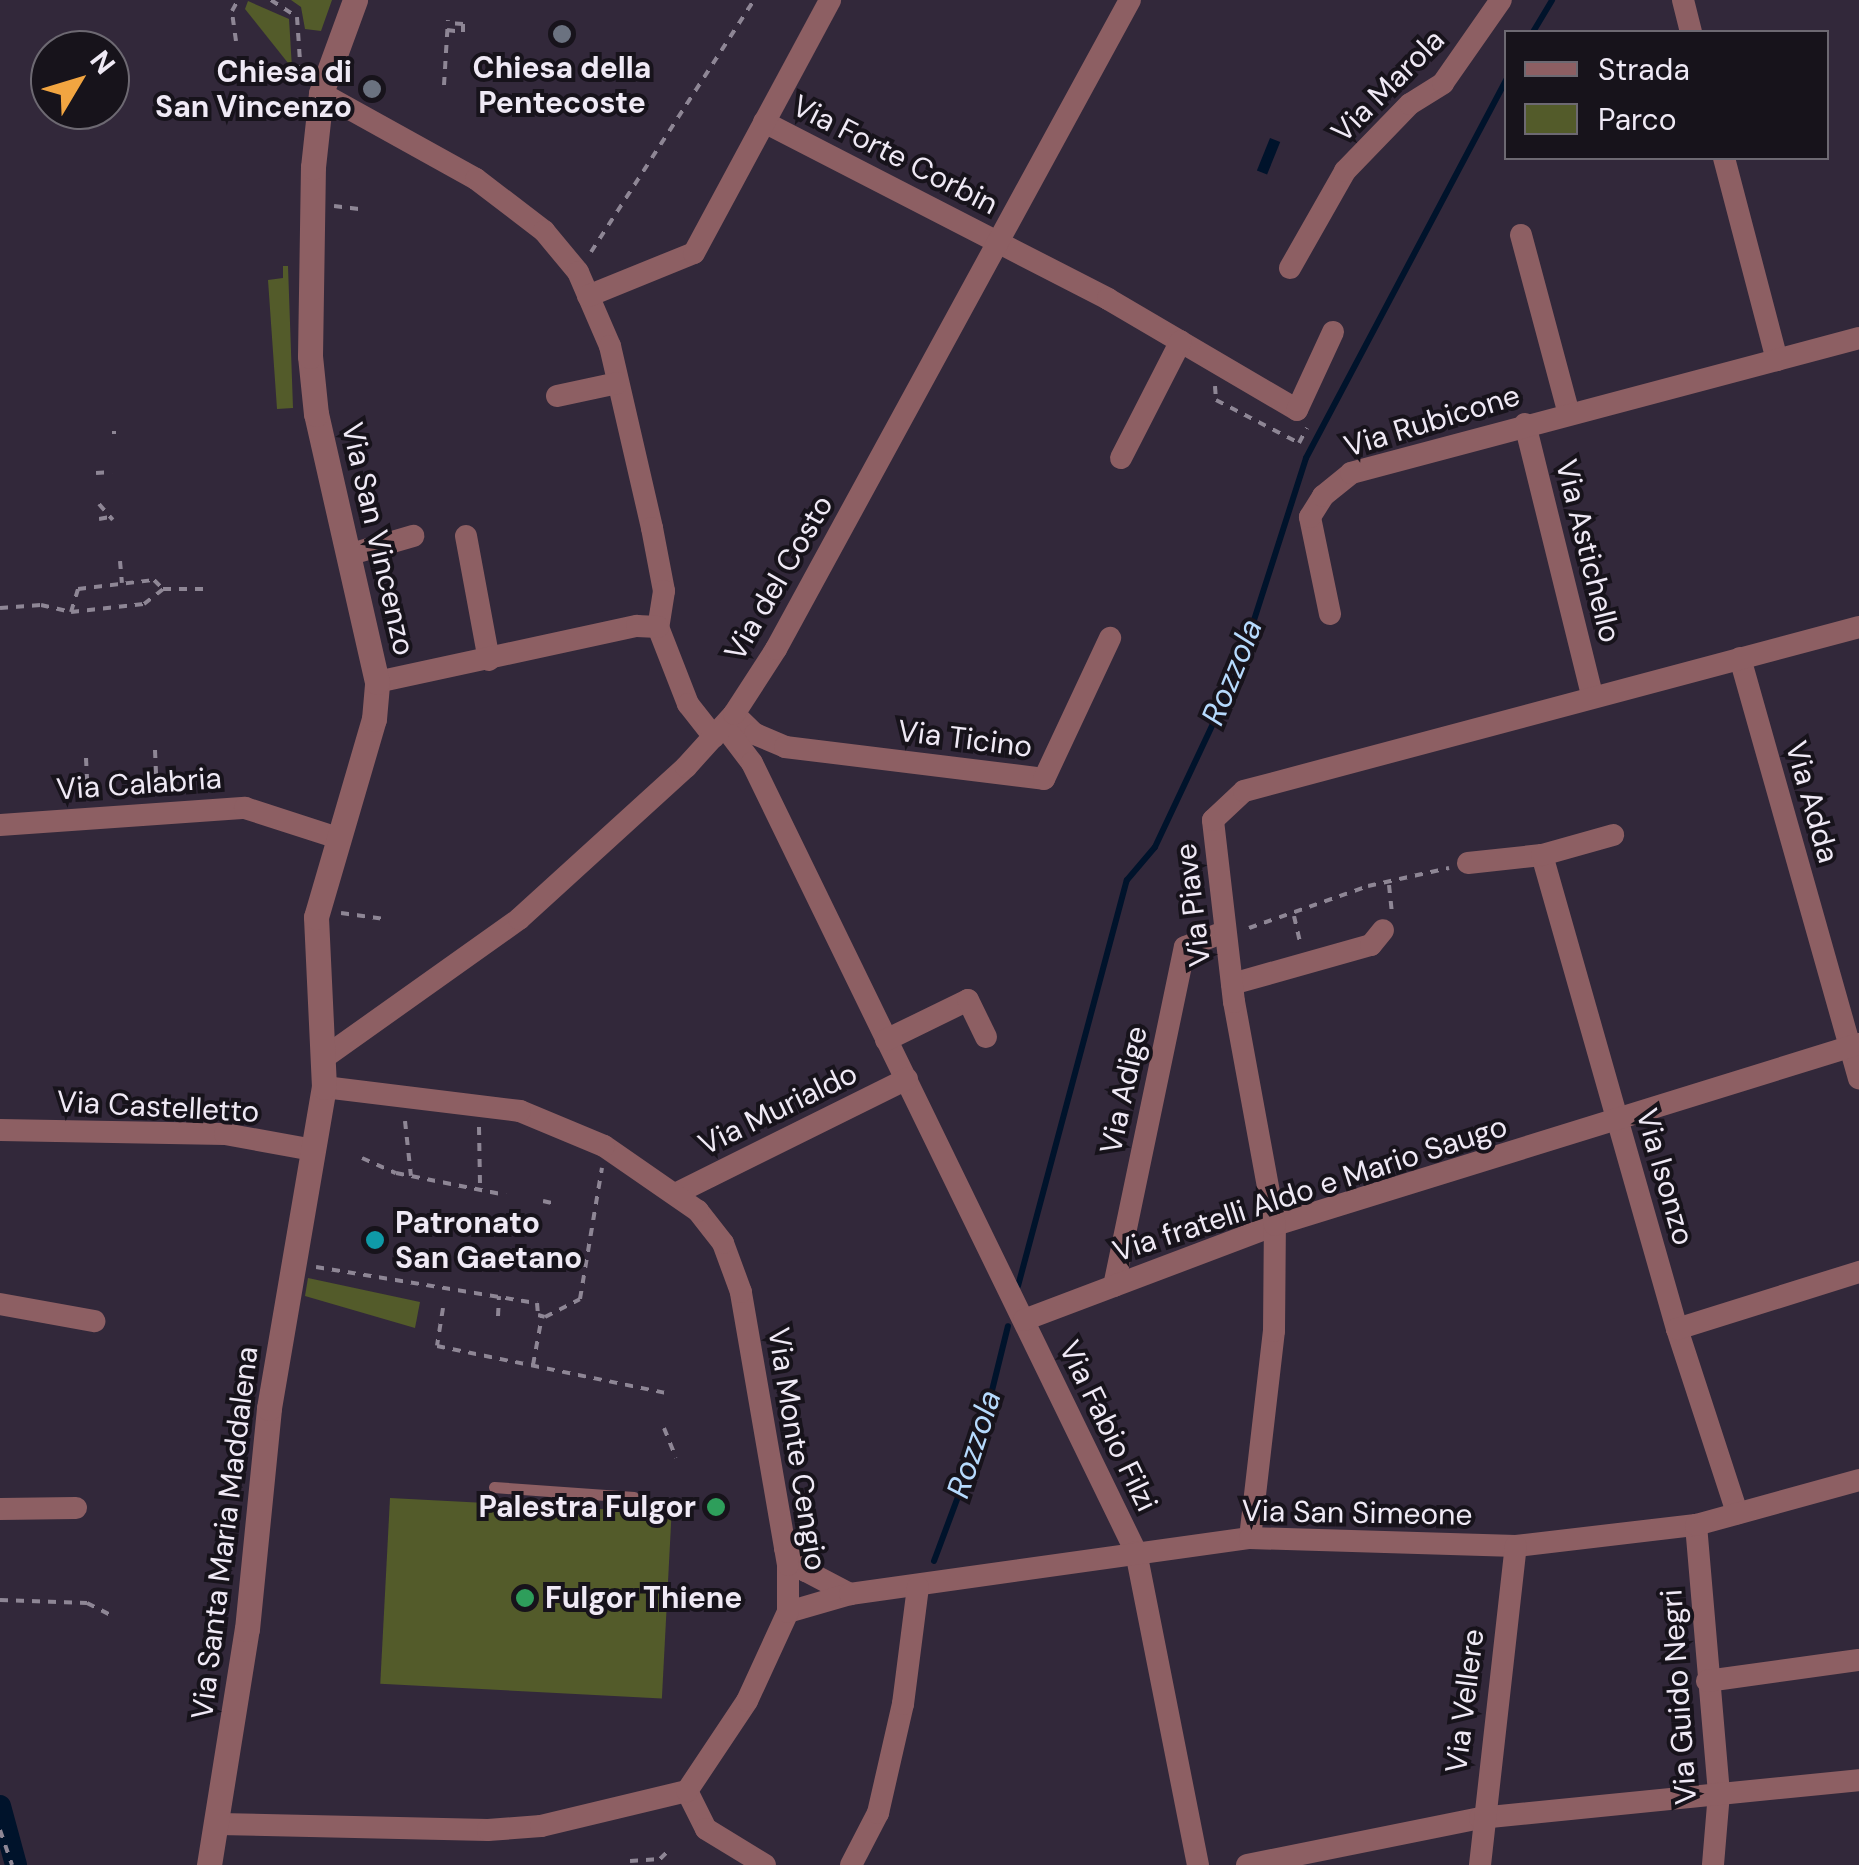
<!DOCTYPE html>
<html>
<head>
<meta charset="utf-8">
<style>
	body { margin:0 }
	#map { position:relative; width:1859px; height:1865px; overflow:hidden; background:#32283a; font-family:"DM Sans",sans-serif }
	div>[style] { position:absolute }
	[style*='--x'] { left:calc(var(--x)*1px); top:calc(var(--y)*1px); width:calc(var(--w)*1px); rotate:calc(var(--a)*1deg) }
	.green>* { inset:0; background:#535b2a; transform-origin:0 0 }
	.water>* { inset:0; background:#00132b; transform-origin:0 0 }
	.stream>* { height:6px; margin:-3px; padding:0 3px; transform-origin:3px; border-radius:3px; background:#00132b }
	.canal>* { height:22px; margin:-11px; padding:0 11px; transform-origin:11px; border-radius:11px; background:#00132b }
	.path>* { height:4px; margin-top:-2px; transform-origin:0; background:repeating-linear-gradient(90deg,#8e8695 0 8px,transparent 0 16px) }
	.service>* { height:11px; margin:-5.5px; padding:0 5.5px; transform-origin:5.5px; border-radius:5.5px; background:#8d5f63 }
	.minor>* { height:22px; margin:-11px; padding:0 11px; transform-origin:11px; border-radius:11px; background:#8d5f63 }
	.tertiary>* { height:25px; margin:-12.5px; padding:0 12.5px; transform-origin:12.5px; border-radius:12.5px; background:#8d5f63 }
	.dots>* { width:28px; height:28px; translate:-50% -50%; box-sizing:border-box; border:5px solid #17131b; border-radius:50% }
	span { translate:-50% -50%; white-space:nowrap; text-align:center; line-height:1.15; -webkit-text-stroke:8px #17131b; paint-order:stroke }
	.poi-label { font-size:30px; color:#efe9f5; font-weight:700 }
	.right { translate:-100% -50%; text-align:right }
	.left { translate:0 -50%; text-align:left }
	.street-label { font-size:30px; color:#efe9f5 }
	.water-label { font-size:32px; color:#b6dafd; font-style:italic }
	.legend { position:absolute; left:1504px; top:30px; width:325px; height:130px; box-sizing:border-box; background:#17131b; border:2px solid #6d6972; margin:0; padding:12px 18px; list-style:none; font-size:30px; color:#efe9f5 }
	.legend li { display:flex; align-items:center; gap:20px; height:50px }
	.legend b { width:50px; border:2px solid #6d6972 }
	.north { position:absolute; left:30px; top:30px; width:100px; height:100px; box-sizing:border-box; background:#17131b; border:2px solid #6d6972; border-radius:50%; rotate:52deg; font-size:28px; font-weight:700; line-height:40px; text-align:center; color:#efe9f5 }
	.north::after { content:''; display:block; margin:auto; width:35px; height:45px; background:#f2a541; clip-path:polygon(50% 0,100% 100%,50% 72%,0 100%) }
</style>
</head>
<body>
<div id="map">
	<div class="green">
		<i style="clip-path:polygon(291px 0,332px 0,321px 31px,305px 29px,301px 7px)"></i>
		<i style="clip-path:polygon(248px 1px,289px 19px,292px 68px,245px 9px)"></i>
		<i style="clip-path:polygon(283px 266px,288px 266px,293px 408px,277px 409px,268px 280px,283px 278px)"></i>
		<i style="clip-path:polygon(308px 1278px,420px 1302px,415px 1328px,305px 1296px)"></i>
		<i style="left:390px;top:1498px;width:282px;height:186px;rotate:3deg"></i>
	</div>
	<div class="water">
		<i style="left:1270px;top:138px;width:11px;height:35px;rotate:22deg"></i>
	</div>
	<div class="stream">
		<i style="--x:1533;--y:32;--w:37;--a:-59"></i>
		<i style="--x:1018;--y:1286;--w:420;--a:-75"></i>
		<i style="--x:1127;--y:880;--w:43;--a:-49.7"></i>
		<i style="--x:1155;--y:847;--w:192;--a:-64.8"></i>
		<i style="--x:1237;--y:673;--w:226;--a:-72.2"></i>
		<i style="--x:1306;--y:458;--w:428;--a:-62.1"></i>
		<i style="--x:934;--y:1561;--w:134;--a:-69.5"></i>
		<i style="--x:981;--y:1435;--w:112;--a:-76.1"></i>
	</div>
	<div class="canal">
		<i style="--x:0;--y:1806;--w:61;--a:74.8"></i>
	</div>
	<div class="path">
		<i style="--x:271;--y:0;--w:31;--a:33"></i>
		<i style="--x:297;--y:17;--w:59;--a:86.1"></i>
		<i style="--x:447;--y:30;--w:16;--a:7"></i>
		<i style="--x:463;--y:32;--w:8;--a:-90"></i>
		<i style="--x:463;--y:24;--w:15;--a:-176"></i>
		<i style="--x:236;--y:41;--w:30;--a:-98"></i>
		<i style="--x:232;--y:11;--w:13;--a:-61"></i>
		<i style="--x:444;--y:85;--w:65;--a:-86.5"></i>
		<i style="--x:334;--y:206;--w:25;--a:7"></i>
		<i style="--x:591;--y:252;--w:300;--a:-57.1"></i>
		<i style="--x:1215;--y:386;--w:14;--a:86"></i>
		<i style="--x:1216;--y:400;--w:93;--a:27.4"></i>
		<i style="--x:1299;--y:443;--w:17;--a:-62"></i>
		<i style="--x:114;--y:434;--w:3;--a:-90"></i>
		<i style="--x:96;--y:473;--w:16;--a:-4"></i>
		<i style="--x:99;--y:504;--w:21;--a:49"></i>
		<i style="--x:99;--y:519;--w:11;--a:-10"></i>
		<i style="--x:120;--y:561;--w:22;--a:85"></i>
		<i style="--x:0;--y:608;--w:41;--a:-4.2"></i>
		<i style="--x:41;--y:605;--w:31;--a:13"></i>
		<i style="--x:71;--y:612;--w:73;--a:-6.3"></i>
		<i style="--x:144;--y:604;--w:24;--a:-38"></i>
		<i style="--x:163;--y:589;--w:44;--a:0"></i>
		<i style="--x:71;--y:612;--w:24;--a:-73"></i>
		<i style="--x:78;--y:589;--w:77;--a:-6.8"></i>
		<i style="--x:154;--y:580;--w:13;--a:45"></i>
		<i style="--x:155;--y:750;--w:45;--a:87.5"></i>
		<i style="--x:86;--y:758;--w:41;--a:87.2"></i>
		<i style="--x:1389;--y:885;--w:28;--a:84"></i>
		<i style="--x:341;--y:913;--w:44;--a:7.8"></i>
		<i style="--x:1294;--y:916;--w:31;--a:77"></i>
		<i style="--x:1249;--y:928;--w:126;--a:-19.4"></i>
		<i style="--x:1368;--y:886;--w:83;--a:-12.5"></i>
		<i style="--x:405;--y:1121;--w:55;--a:83.8"></i>
		<i style="--x:479;--y:1127;--w:60;--a:89"></i>
		<i style="--x:362;--y:1158;--w:37;--a:24"></i>
		<i style="--x:396;--y:1173;--w:112;--a:11.3"></i>
		<i style="--x:543;--y:1201;--w:9;--a:13"></i>
		<i style="--x:316;--y:1267;--w:224;--a:9.3"></i>
		<i style="--x:537;--y:1303;--w:12;--a:85"></i>
		<i style="--x:538;--y:1315;--w:7;--a:16"></i>
		<i style="--x:545;--y:1317;--w:39;--a:-27"></i>
		<i style="--x:580;--y:1299;--w:133;--a:-80.5"></i>
		<i style="--x:443;--y:1308;--w:38;--a:99"></i>
		<i style="--x:437;--y:1346;--w:238;--a:11.6"></i>
		<i style="--x:498;--y:1316;--w:20;--a:-87"></i>
		<i style="--x:533;--y:1365;--w:50;--a:-79.6"></i>
		<i style="--x:664;--y:1428;--w:32;--a:68"></i>
		<i style="--x:0;--y:1600;--w:87;--a:2"></i>
		<i style="--x:87;--y:1603;--w:30;--a:27"></i>
		<i style="--x:0;--y:1830;--w:37;--a:71"></i>
		<i style="--x:630;--y:1861;--w:30;--a:-4"></i>
		<i style="--x:660;--y:1859;--w:13;--a:-45"></i>
	</div>
	<div class="service">
		<i style="--x:494;--y:1487;--w:140;--a:4.1"></i>
	</div>
	<div class="minor">
		<i style="--x:1683;--y:0;--w:33;--a:76"></i>
		<i style="--x:321;--y:93;--w:177;--a:29"></i>
		<i style="--x:476;--y:179;--w:86;--a:37.4"></i>
		<i style="--x:544;--y:231;--w:53;--a:50.3"></i>
		<i style="--x:578;--y:272;--w:81;--a:66.6"></i>
		<i style="--x:610;--y:346;--w:187;--a:77"></i>
		<i style="--x:652;--y:528;--w:64;--a:79.2"></i>
		<i style="--x:664;--y:591;--w:36;--a:99"></i>
		<i style="--x:658;--y:627;--w:83;--a:68.7"></i>
		<i style="--x:688;--y:704;--w:42;--a:51.8"></i>
		<i style="--x:764;--y:122;--w:387;--a:27.2"></i>
		<i style="--x:1108;--y:299;--w:219;--a:30.4"></i>
		<i style="--x:1297;--y:410;--w:86;--a:-65.2"></i>
		<i style="--x:1724;--y:158;--w:209;--a:75.3"></i>
		<i style="--x:1521;--y:235;--w:182;--a:75"></i>
		<i style="--x:1290;--y:268;--w:112;--a:-60.4"></i>
		<i style="--x:1345;--y:171;--w:93;--a:-45.9"></i>
		<i style="--x:1410;--y:104;--w:39;--a:-32"></i>
		<i style="--x:1443;--y:83;--w:101;--a:-55.1"></i>
		<i style="--x:588;--y:296;--w:114;--a:-22.1"></i>
		<i style="--x:694;--y:253;--w:287;--a:-61.7"></i>
		<i style="--x:557;--y:396;--w:62;--a:-12"></i>
		<i style="--x:1525;--y:424;--w:278;--a:76.1"></i>
		<i style="--x:1121;--y:458;--w:131;--a:-62.9"></i>
		<i style="--x:466;--y:536;--w:126;--a:79.5"></i>
		<i style="--x:351;--y:554;--w:65;--a:-16.2"></i>
		<i style="--x:1330;--y:614;--w:99;--a:-101.7"></i>
		<i style="--x:1310;--y:517;--w:25;--a:-58"></i>
		<i style="--x:1323;--y:496;--w:36;--a:-39"></i>
		<i style="--x:1351;--y:473;--w:526;--a:-14.88"></i>
		<i style="--x:1740;--y:658;--w:437;--a:74.2"></i>
		<i style="--x:377;--y:682;--w:266;--a:-12.2"></i>
		<i style="--x:637;--y:626;--w:21;--a:3"></i>
		<i style="--x:734;--y:714;--w:29;--a:44"></i>
		<i style="--x:755;--y:734;--w:33;--a:23"></i>
		<i style="--x:785;--y:747;--w:261;--a:7"></i>
		<i style="--x:1044;--y:779;--w:156;--a:-64.9"></i>
		<i style="--x:724;--y:726;--w:46;--a:52.9"></i>
		<i style="--x:752;--y:763;--w:877;--a:64.05"></i>
		<i style="--x:1136;--y:1552;--w:319;--a:78.8"></i>
		<i style="--x:0;--y:825;--w:246;--a:-4"></i>
		<i style="--x:245;--y:808;--w:98;--a:17.9"></i>
		<i style="--x:1542;--y:855;--w:493;--a:74.1"></i>
		<i style="--x:1677;--y:1329;--w:194;--a:71.9"></i>
		<i style="--x:1468;--y:863;--w:74;--a:-6.2"></i>
		<i style="--x:1542;--y:855;--w:74;--a:-15.7"></i>
		<i style="--x:1232;--y:984;--w:144;--a:-15.7"></i>
		<i style="--x:1371;--y:945;--w:19;--a:-51"></i>
		<i style="--x:886;--y:1040;--w:91;--a:-26"></i>
		<i style="--x:968;--y:1000;--w:41;--a:64.1"></i>
		<i style="--x:325;--y:1057;--w:238;--a:-35.4"></i>
		<i style="--x:519;--y:919;--w:226;--a:-42.3"></i>
		<i style="--x:686;--y:767;--w:72;--a:-47.8"></i>
		<i style="--x:734;--y:714;--w:77;--a:-57.1"></i>
		<i style="--x:776;--y:649;--w:739;--a:-61.39"></i>
		<i style="--x:0;--y:1130;--w:225;--a:1"></i>
		<i style="--x:225;--y:1134;--w:89;--a:10.3"></i>
		<i style="--x:675;--y:1194;--w:259;--a:-26.4"></i>
		<i style="--x:1114;--y:1286;--w:346;--a:-78.2"></i>
		<i style="--x:1185;--y:947;--w:42;--a:-21"></i>
		<i style="--x:0;--y:1304;--w:96;--a:10.3"></i>
		<i style="--x:1024;--y:1320;--w:268;--a:-20.7"></i>
		<i style="--x:1275;--y:1225;--w:611;--a:-17.22"></i>
		<i style="--x:1677;--y:1329;--w:191;--a:-17.4"></i>
		<i style="--x:0;--y:1509;--w:76;--a:-0.8"></i>
		<i style="--x:1696;--y:1525;--w:269;--a:85.1"></i>
		<i style="--x:1719;--y:1793;--w:72;--a:94.8"></i>
		<i style="--x:1250;--y:1538;--w:208;--a:-83.4"></i>
		<i style="--x:1274;--y:1331;--w:106;--a:-89.5"></i>
		<i style="--x:1275;--y:1225;--w:227;--a:-100.4"></i>
		<i style="--x:1234;--y:1002;--w:183;--a:-96.6"></i>
		<i style="--x:1213;--y:820;--w:42;--a:-43.1"></i>
		<i style="--x:1244;--y:791;--w:636;--a:-14.93"></i>
		<i style="--x:785;--y:1548;--w:31;--a:48"></i>
		<i style="--x:806;--y:1571;--w:50;--a:27.6"></i>
		<i style="--x:788;--y:1612;--w:65;--a:-16.2"></i>
		<i style="--x:850;--y:1594;--w:404;--a:-8"></i>
		<i style="--x:1250;--y:1538;--w:266;--a:1.7"></i>
		<i style="--x:1516;--y:1546;--w:181;--a:-6.7"></i>
		<i style="--x:1696;--y:1525;--w:169;--a:-15.4"></i>
		<i style="--x:1707;--y:1681;--w:153;--a:-7.9"></i>
		<i style="--x:687;--y:1791;--w:42;--a:63.4"></i>
		<i style="--x:706;--y:1829;--w:69;--a:31.4"></i>
		<i style="--x:219;--y:1824;--w:269;--a:1.3"></i>
		<i style="--x:488;--y:1830;--w:53;--a:-4.3"></i>
		<i style="--x:541;--y:1826;--w:150;--a:-13.5"></i>
		<i style="--x:687;--y:1791;--w:108;--a:-56.3"></i>
		<i style="--x:747;--y:1701;--w:98;--a:-65.3"></i>
		<i style="--x:788;--y:1612;--w:47;--a:-90"></i>
		<i style="--x:788;--y:1565;--w:277;--a:-99.8"></i>
		<i style="--x:741;--y:1292;--w:52;--a:-110.2"></i>
		<i style="--x:723;--y:1243;--w:41;--a:-128"></i>
		<i style="--x:698;--y:1211;--w:114;--a:-145.3"></i>
		<i style="--x:604;--y:1146;--w:91;--a:-157.4"></i>
		<i style="--x:520;--y:1111;--w:197;--a:-173"></i>
		<i style="--x:851;--y:1865;--w:59;--a:-62.6"></i>
		<i style="--x:878;--y:1813;--w:112;--a:-77.1"></i>
		<i style="--x:903;--y:1704;--w:118;--a:-82.7"></i>
		<i style="--x:1247;--y:1865;--w:238;--a:-11.4"></i>
		<i style="--x:1480;--y:1818;--w:381;--a:-5.7"></i>
		<i style="--x:1480;--y:1865;--w:321;--a:-83.6"></i>
	</div>
	<div class="tertiary">
		<i style="--x:209;--y:1865;--w:239;--a:-80.9"></i>
		<i style="--x:247;--y:1629;--w:222;--a:-84.3"></i>
		<i style="--x:269;--y:1408;--w:326;--a:-80.3"></i>
		<i style="--x:324;--y:1087;--w:170;--a:-92.7"></i>
		<i style="--x:316;--y:917;--w:206;--a:-73.7"></i>
		<i style="--x:374;--y:719;--w:37;--a:-85"></i>
		<i style="--x:377;--y:682;--w:275;--a:-102.8"></i>
		<i style="--x:316;--y:414;--w:58;--a:-95.9"></i>
		<i style="--x:310;--y:356;--w:189;--a:-89.1"></i>
		<i style="--x:313;--y:167;--w:74;--a:-83.8"></i>
		<i style="--x:321;--y:93;--w:99;--a:-69.9"></i>
	</div>
	<div class="dots">
		<i style="left:562px;top:34px;background:#6b7280"></i>
		<i style="left:372px;top:89px;background:#6b7280"></i>
		<i style="left:375px;top:1240px;background:#0f9aa8"></i>
		<i style="left:716px;top:1507px;background:#2e9e5b"></i>
		<i style="left:525px;top:1598px;background:#2e9e5b"></i>
	</div>
	<div class="poi-label">
		<span style="left:562px;top:85px">Chiesa della<br>Pentecoste</span>
		<span class="right" style="left:352px;top:89px">Chiesa di<br>San Vincenzo</span>
		<span class="left" style="left:395px;top:1240px">Patronato<br>San Gaetano</span>
		<span class="right" style="left:696px;top:1507px">Palestra Fulgor</span>
		<span class="left" style="left:545px;top:1598px">Fulgor Thiene</span>
	</div>
	<div class="street-label">
		<span style="left:1388px;top:86px;rotate:-45deg">Via Marola</span>
		<span style="left:895px;top:155px;rotate:27deg">Via Forte Corbin</span>
		<span style="left:1432px;top:421px;rotate:-17deg">Via Rubicone</span>
		<span style="left:378px;top:539px;rotate:77deg">Via San Vincenzo</span>
		<span style="left:1588px;top:551px;rotate:76deg">Via Astichello</span>
		<span style="left:779px;top:578px;rotate:-60deg">Via del Costo</span>
		<span style="left:965px;top:739px;rotate:7deg">Via Ticino</span>
		<span style="left:139px;top:784px;rotate:-4deg">Via Calabria</span>
		<span style="left:1812px;top:802px;rotate:74deg">Via Adda</span>
		<span style="left:1193px;top:905px;rotate:-97deg">Via Piave</span>
		<span style="left:1124px;top:1090px;rotate:-78deg">Via Adige</span>
		<span style="left:158px;top:1107px;rotate:3deg">Via Castelletto</span>
		<span style="left:778px;top:1109px;rotate:-26deg">Via Murialdo</span>
		<span style="left:1665px;top:1177px;rotate:74deg">Via Isonzo</span>
		<span style="left:1310px;top:1189px;rotate:-18deg">Via fratelli Aldo e Mario Saugo</span>
		<span style="left:1108px;top:1426px;rotate:64deg">Via Fabio Filzi</span>
		<span style="left:797px;top:1449px;rotate:81deg">Via Monte Cengio</span>
		<span style="left:1357px;top:1513px;rotate:1deg">Via San Simeone</span>
		<span style="left:225px;top:1533px;rotate:-83deg">Via Santa Maria Maddalena</span>
		<span style="left:1679px;top:1697px;rotate:-94deg">Via Guido Negri</span>
		<span style="left:1465px;top:1701px;rotate:-83deg">Via Vellere</span>
	</div>
	<div class="water-label">
		<span style="left:1232px;top:672px;rotate:-68deg">Rozzola</span>
		<span style="left:974px;top:1444px;rotate:-72deg">Rozzola</span>
	</div>
	<ul class="legend">
	<li><b style="height:12px;background:#8d5f63"></b>Strada</li>
	<li><b style="height:28px;background:#535b2a"></b>Parco</li>
	</ul>
	<div class="north">N</div>
</div>
</body>
</html>
